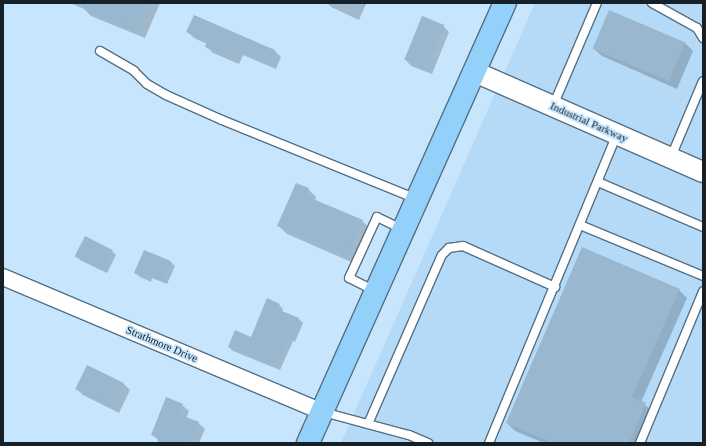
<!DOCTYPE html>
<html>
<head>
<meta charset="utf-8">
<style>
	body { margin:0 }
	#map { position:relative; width:706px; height:446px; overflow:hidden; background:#c7e6fe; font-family:"Times New Roman",serif }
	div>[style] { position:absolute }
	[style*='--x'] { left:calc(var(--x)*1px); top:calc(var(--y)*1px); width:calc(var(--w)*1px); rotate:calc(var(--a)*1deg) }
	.built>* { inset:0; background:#b5daf7 }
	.shadow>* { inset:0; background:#0003 }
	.building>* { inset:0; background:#99b7ce; transform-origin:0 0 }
	.roads { filter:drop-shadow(1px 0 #547085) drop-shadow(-1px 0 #547085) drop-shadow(0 1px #547085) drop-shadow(0 -1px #547085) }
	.service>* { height:8px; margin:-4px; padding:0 4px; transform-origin:4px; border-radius:4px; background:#fff }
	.minor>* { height:16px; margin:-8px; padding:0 8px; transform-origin:8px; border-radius:8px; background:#fff }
	.tertiary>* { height:20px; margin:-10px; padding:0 10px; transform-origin:10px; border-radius:10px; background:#fff }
	.primary>* { height:22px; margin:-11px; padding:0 11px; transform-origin:11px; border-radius:11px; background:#94d1fa }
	span { translate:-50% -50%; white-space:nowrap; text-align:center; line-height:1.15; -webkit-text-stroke:3.5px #c7e6fe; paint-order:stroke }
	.street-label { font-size:11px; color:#152029 }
	.frame { position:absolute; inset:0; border:4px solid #152029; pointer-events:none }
</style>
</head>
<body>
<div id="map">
	<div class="built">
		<i style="clip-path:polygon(535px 3px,703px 3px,703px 443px,341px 443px)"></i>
	</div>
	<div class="shadow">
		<i style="clip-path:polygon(84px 3px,160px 3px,145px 38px,91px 16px,83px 8px)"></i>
		<i style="clip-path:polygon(327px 3px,365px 3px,366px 4px,359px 20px,331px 7px)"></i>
		<i style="clip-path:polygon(194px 16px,275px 51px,281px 57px,276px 69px,243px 55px,239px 64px,213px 53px,206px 46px,207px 44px,194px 38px,188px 32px)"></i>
		<i style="clip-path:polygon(443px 26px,449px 32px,432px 74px,411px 66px,405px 59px)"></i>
		<i style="clip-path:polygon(685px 43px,693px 51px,677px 89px,602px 56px,593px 48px)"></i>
		<i style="clip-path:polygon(308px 189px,316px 197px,315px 201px,362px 221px,371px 229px,356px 264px,287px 234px,279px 226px)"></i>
		<i style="clip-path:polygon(112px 251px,116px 255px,107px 273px,80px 260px,76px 255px)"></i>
		<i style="clip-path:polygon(171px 262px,175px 266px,167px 284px,152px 278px,151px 282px,140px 277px,135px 273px)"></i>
		<i style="clip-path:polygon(679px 290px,687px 298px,641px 402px,654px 412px,640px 443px,544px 443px,515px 431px,507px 423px)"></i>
		<i style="clip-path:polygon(279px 305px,283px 309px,282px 312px,299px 319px,303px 323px,295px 342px,293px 341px,280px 370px,233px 351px,229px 347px,252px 338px)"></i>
		<i style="clip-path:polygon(87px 366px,124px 384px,130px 390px,119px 413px,83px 395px,77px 389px)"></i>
		<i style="clip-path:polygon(182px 405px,189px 411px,186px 418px,198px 423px,205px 429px,199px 443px,158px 443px,159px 441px,152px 434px)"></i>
	</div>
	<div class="building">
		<i style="clip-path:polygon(70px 3px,148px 3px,137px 31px)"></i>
		<i style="left:609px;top:10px;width:83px;height:42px;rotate:23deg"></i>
		<i style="clip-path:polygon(194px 15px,275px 50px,270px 63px,236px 49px,233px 58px,205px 47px,207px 41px,186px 32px)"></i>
		<i style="left:422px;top:16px;width:24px;height:47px;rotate:22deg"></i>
		<i style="clip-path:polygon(296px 183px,309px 188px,306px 196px,363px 220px,348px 256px,277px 226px)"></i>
		<i style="left:85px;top:236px;width:31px;height:23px;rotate:27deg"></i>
		<i style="clip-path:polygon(582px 247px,680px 289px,632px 397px,646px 403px,629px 443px,553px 443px,506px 423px)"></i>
		<i style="clip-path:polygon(144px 250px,171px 261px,163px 281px,148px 275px,147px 278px,134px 273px)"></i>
		<i style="clip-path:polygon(267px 298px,280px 304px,277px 309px,299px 318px,291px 339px,288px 338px,276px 367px,228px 347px,235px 330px,251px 337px)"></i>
		<i style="left:87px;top:365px;width:41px;height:27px;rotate:26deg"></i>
		<i style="clip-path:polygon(166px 397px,183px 404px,179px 414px,199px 422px,190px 443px,157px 443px,159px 438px,151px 435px)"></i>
	</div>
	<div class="roads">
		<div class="service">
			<i style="--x:652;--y:3;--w:51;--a:29.1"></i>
			<i style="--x:697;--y:28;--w:12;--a:59"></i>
			<i style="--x:100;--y:51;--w:39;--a:30"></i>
			<i style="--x:134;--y:71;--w:18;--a:45"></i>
			<i style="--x:147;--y:84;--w:22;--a:30"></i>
			<i style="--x:166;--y:95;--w:61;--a:24.1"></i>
			<i style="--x:222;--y:120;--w:210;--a:22.1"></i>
			<i style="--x:553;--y:106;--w:112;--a:-66.9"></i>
			<i style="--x:671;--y:157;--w:82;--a:-67.2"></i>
			<i style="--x:598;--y:182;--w:114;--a:23.2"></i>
			<i style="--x:580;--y:225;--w:133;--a:22.5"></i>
			<i style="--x:375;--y:291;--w:29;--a:-153"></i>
			<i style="--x:349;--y:278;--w:67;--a:-65.3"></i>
			<i style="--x:377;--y:217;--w:30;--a:26"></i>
			<i style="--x:323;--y:412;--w:89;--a:15"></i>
			<i style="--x:409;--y:435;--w:21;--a:23"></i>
			<i style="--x:368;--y:424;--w:184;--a:-66.4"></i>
			<i style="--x:442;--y:255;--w:10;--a:-45"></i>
			<i style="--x:449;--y:248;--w:14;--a:-8"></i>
			<i style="--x:463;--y:246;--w:101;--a:24"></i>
			<i style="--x:489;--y:443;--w:334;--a:-67.5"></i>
			<i style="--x:640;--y:443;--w:164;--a:-67.4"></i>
		</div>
		<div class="minor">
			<i style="--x:3;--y:277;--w:346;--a:22.9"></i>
		</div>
		<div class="tertiary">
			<i style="--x:475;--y:72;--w:249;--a:23.7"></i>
		</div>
		<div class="primary">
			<i style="--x:308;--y:443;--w:482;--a:-65.9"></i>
		</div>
	</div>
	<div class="street-label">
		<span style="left:589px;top:122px;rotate:24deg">Industrial Parkway</span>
		<span style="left:162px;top:344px;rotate:23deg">Strathmore Drive</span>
	</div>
	<div class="frame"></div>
</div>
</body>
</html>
